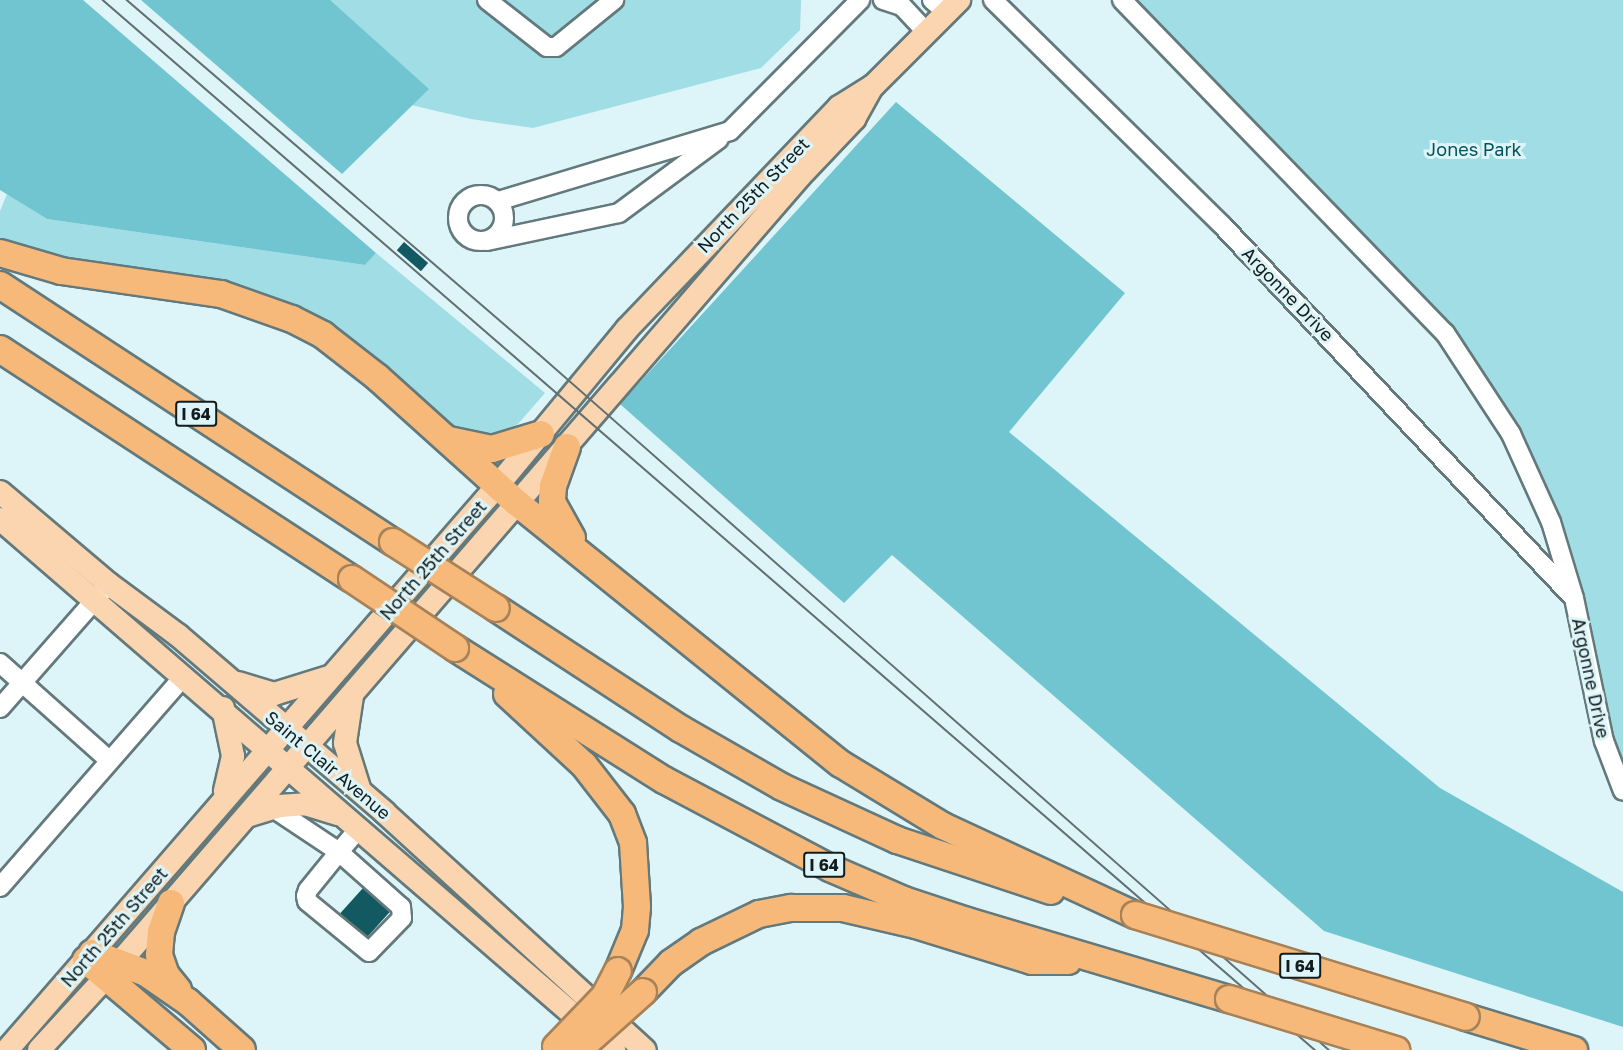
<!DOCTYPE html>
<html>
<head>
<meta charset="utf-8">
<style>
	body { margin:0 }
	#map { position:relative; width:1623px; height:1050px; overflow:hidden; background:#ddf5f8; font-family:"Golos Text",sans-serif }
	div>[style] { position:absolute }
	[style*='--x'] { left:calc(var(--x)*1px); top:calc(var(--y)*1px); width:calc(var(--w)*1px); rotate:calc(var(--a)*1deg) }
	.green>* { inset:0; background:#a1dde4 }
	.forest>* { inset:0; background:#70c5d0 }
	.building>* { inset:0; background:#125961; transform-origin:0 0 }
	.roads { filter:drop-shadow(2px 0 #63797c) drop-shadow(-2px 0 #63797c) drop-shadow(0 2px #63797c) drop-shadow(0 -2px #63797c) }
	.minor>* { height:18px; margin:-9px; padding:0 9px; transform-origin:9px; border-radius:9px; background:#fff }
	.minor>.ring { margin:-9px; padding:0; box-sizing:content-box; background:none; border:18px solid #fff; border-radius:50% }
	.major>* { height:22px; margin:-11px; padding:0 11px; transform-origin:11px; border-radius:11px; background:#fad5af }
	.highway>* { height:26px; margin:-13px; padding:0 13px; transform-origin:13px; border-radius:13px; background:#f6b97a }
	.tram>* { height:1.5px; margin:-0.75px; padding:0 0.75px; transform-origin:0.75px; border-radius:0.75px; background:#616f71 }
	.bridges { filter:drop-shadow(2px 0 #a78259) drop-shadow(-2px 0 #a78259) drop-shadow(0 2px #a78259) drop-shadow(0 -2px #a78259) }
	.highway-bridge>* { height:26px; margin:-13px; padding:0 13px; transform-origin:13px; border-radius:13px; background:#f6b97a }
	span { translate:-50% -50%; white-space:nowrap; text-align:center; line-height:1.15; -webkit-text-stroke:6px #ddf5f8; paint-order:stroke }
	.shield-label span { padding:2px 4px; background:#ddf5f8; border:2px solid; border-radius:4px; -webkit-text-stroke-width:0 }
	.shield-label { font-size:16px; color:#131c1d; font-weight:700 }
	.park-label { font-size:18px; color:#02535b }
	.street-label { font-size:18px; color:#131c1d }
</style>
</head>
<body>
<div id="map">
	<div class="green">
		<i style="clip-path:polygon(280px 0,801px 0,801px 3px,800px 30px,761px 68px,533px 128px,471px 119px,398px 102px)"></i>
		<i style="clip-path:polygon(1122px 0,1623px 0,1623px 791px,1551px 522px,1445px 333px)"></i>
		<i style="clip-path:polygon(7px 194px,47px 219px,365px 265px,376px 253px,545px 393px,518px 424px,492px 439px,454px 433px,434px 416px,430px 405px,335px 328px,277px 299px,218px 280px,47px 258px,0 241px,0 211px)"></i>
	</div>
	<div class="forest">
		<i style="clip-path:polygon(0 0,83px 0,376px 253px,365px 265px,47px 219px,0 190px)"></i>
		<i style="clip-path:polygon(141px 0,330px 0,429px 89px,342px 174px)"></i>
		<i style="clip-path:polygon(896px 102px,1125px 293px,1009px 432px,1440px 788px,1623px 892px,1623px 1027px,1324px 931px,892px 555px,844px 603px,620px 404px)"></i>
	</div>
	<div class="building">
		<i style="left:404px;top:242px;width:32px;height:11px;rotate:41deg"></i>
		<i style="left:363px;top:888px;width:36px;height:35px;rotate:42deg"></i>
	</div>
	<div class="roads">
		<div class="minor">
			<i style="--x:487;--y:0;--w:76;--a:38.1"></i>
			<i style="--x:547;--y:47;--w:9;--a:0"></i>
			<i style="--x:556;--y:47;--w:75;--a:-39"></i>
			<i style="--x:883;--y:0;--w:20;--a:18"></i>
			<i style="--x:902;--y:6;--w:35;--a:47"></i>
			<i style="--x:932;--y:0;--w:18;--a:41"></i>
			<i style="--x:993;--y:0;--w:320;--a:44.5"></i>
			<i style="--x:1221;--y:224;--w:510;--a:46.67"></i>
			<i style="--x:1122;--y:0;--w:464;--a:45.9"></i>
			<i style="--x:1445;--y:333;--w:121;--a:56.8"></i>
			<i style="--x:1511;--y:434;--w:97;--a:65.6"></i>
			<i style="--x:1551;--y:522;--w:79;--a:73.2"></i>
			<i style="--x:1574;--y:598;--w:146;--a:78.2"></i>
			<i style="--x:1604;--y:741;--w:53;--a:69.2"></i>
			<i class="ring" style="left:458px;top:195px;width:28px;height:28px"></i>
			<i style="--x:498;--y:201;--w:242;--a:-16.8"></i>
			<i style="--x:730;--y:131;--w:185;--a:-45.2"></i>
			<i style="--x:487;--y:241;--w:135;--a:-12"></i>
			<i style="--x:619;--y:213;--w:124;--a:-36.5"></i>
			<i style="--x:0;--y:663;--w:147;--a:41.7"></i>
			<i style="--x:0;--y:708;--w:154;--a:-48.7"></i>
			<i style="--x:273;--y:808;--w:79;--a:33.7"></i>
			<i style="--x:339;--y:852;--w:83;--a:41.6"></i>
			<i style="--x:401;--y:907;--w:11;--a:85"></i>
			<i style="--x:402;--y:918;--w:47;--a:134.1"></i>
			<i style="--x:369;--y:952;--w:80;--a:-140.6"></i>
			<i style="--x:307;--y:901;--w:5;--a:-101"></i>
			<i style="--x:306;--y:896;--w:6;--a:-72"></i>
			<i style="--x:308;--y:890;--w:49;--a:-50.8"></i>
			<i style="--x:339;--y:852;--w:31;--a:-50"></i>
			<i style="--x:0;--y:887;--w:280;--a:-48.9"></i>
		</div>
		<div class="major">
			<i style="--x:0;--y:492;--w:143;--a:40.2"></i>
			<i style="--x:109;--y:584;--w:87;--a:36.6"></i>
			<i style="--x:179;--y:636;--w:270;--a:40.6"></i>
			<i style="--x:384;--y:812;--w:353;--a:42.4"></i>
			<i style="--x:0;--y:519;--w:812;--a:40.85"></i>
			<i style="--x:238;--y:683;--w:38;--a:17"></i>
			<i style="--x:274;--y:694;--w:58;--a:-17.2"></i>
			<i style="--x:352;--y:696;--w:48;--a:98.5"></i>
			<i style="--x:345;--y:743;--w:47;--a:72.7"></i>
			<i style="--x:223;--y:708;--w:49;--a:78.2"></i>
			<i style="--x:233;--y:756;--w:36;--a:103"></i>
			<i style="--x:247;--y:816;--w:34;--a:-17"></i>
			<i style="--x:279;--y:806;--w:26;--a:-4"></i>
			<i style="--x:305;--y:804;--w:34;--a:17"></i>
			<i style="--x:7;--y:1050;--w:749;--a:-49.01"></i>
			<i style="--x:498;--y:485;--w:202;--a:-50.4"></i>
			<i style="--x:627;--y:329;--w:307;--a:-46.3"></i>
			<i style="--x:839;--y:107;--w:40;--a:-32"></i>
			<i style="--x:873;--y:86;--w:122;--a:-45"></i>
			<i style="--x:39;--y:1050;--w:120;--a:-47.4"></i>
			<i style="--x:120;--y:962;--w:1039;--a:-49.14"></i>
			<i style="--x:800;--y:176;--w:79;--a:-46.5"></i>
			<i style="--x:854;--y:119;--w:37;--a:-61"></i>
		</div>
		<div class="highway">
			<i style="--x:0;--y:253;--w:64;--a:16.4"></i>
			<i style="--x:61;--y:271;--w:162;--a:8.2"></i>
			<i style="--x:221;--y:294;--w:75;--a:19.4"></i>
			<i style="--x:292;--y:319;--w:35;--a:27"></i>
			<i style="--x:323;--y:335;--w:68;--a:37.9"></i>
			<i style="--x:377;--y:377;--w:188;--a:42"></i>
			<i style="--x:517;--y:503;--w:416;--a:38.9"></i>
			<i style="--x:841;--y:764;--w:119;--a:31.3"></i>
			<i style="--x:943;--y:826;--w:212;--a:24.9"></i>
			<i style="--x:0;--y:285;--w:470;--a:33.2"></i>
			<i style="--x:0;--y:349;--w:420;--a:33.2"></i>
			<i style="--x:449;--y:440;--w:44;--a:11.8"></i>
			<i style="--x:492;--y:449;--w:51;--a:-17"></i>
			<i style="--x:567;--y:447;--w:41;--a:109.7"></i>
			<i style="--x:553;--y:486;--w:16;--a:94"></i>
			<i style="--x:552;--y:502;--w:41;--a:60.9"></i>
			<i style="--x:496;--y:608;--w:221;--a:33.2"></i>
			<i style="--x:681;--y:729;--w:116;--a:29.9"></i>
			<i style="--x:782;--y:787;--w:127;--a:24.7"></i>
			<i style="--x:897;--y:840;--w:162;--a:18.3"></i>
			<i style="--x:455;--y:648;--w:247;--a:32.3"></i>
			<i style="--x:664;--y:780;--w:188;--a:27.9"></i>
			<i style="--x:830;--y:868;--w:81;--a:23.4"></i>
			<i style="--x:904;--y:900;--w:66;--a:18.4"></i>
			<i style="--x:967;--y:921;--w:273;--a:16.6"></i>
			<i style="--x:507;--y:694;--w:105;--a:42.7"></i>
			<i style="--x:584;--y:765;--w:62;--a:52.2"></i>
			<i style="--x:622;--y:814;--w:31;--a:69"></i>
			<i style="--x:633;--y:843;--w:64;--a:86.4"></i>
			<i style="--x:637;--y:907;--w:23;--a:95"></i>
			<i style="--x:635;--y:930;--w:44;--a:112.5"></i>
			<i style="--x:171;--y:903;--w:31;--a:109"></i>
			<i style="--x:161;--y:932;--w:23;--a:95"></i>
			<i style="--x:159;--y:955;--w:21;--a:71"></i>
			<i style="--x:166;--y:975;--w:19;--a:51"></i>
			<i style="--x:92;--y:953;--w:58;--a:20.3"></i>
			<i style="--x:146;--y:973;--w:51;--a:34.6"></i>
			<i style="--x:188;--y:1002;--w:72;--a:41.6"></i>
			<i style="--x:86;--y:960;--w:139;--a:40.3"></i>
			<i style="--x:643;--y:992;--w:40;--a:-46"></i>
			<i style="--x:671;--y:963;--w:37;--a:-35"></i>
			<i style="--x:701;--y:942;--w:64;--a:-25.8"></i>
			<i style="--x:759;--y:914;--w:33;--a:-11"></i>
			<i style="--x:791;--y:908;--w:52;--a:0"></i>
			<i style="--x:843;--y:908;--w:75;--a:13.1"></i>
			<i style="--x:916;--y:925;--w:121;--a:17.2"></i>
			<i style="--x:1032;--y:961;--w:36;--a:0"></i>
			<i style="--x:1466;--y:1017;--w:113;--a:17"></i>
		</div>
	</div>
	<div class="tram">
		<i style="--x:103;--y:0;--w:1604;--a:40.9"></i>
		<i style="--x:127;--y:0;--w:543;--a:40.67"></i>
		<i style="--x:539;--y:354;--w:1053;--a:41.38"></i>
	</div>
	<div class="bridges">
		<div class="highway-bridge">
			<i style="--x:393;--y:542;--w:122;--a:32.7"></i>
			<i style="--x:352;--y:579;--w:124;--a:33.8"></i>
			<i style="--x:1135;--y:915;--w:346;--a:17.1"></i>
			<i style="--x:1229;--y:999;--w:175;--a:17"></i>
			<i style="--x:556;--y:1047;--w:71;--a:-46.1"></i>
			<i style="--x:605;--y:996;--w:28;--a:-63"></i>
			<i style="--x:578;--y:1050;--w:87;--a:-41.7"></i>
		</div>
	</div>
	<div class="shield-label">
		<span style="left:196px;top:414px">I 64</span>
		<span style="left:824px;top:865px">I 64</span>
		<span style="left:1300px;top:966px">I 64</span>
	</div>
	<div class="park-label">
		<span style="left:1474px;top:149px">Jones Park</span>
	</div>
	<div class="street-label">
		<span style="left:753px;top:195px;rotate:-46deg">North 25th Street</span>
		<span style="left:1288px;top:294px;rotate:46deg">Argonne Drive</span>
		<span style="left:433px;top:560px;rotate:-49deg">North 25th Street</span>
		<span style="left:1591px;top:678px;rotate:78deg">Argonne Drive</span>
		<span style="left:328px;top:765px;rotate:40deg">Saint Clair Avenue</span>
		<span style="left:114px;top:927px;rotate:-49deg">North 25th Street</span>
	</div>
</div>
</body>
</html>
